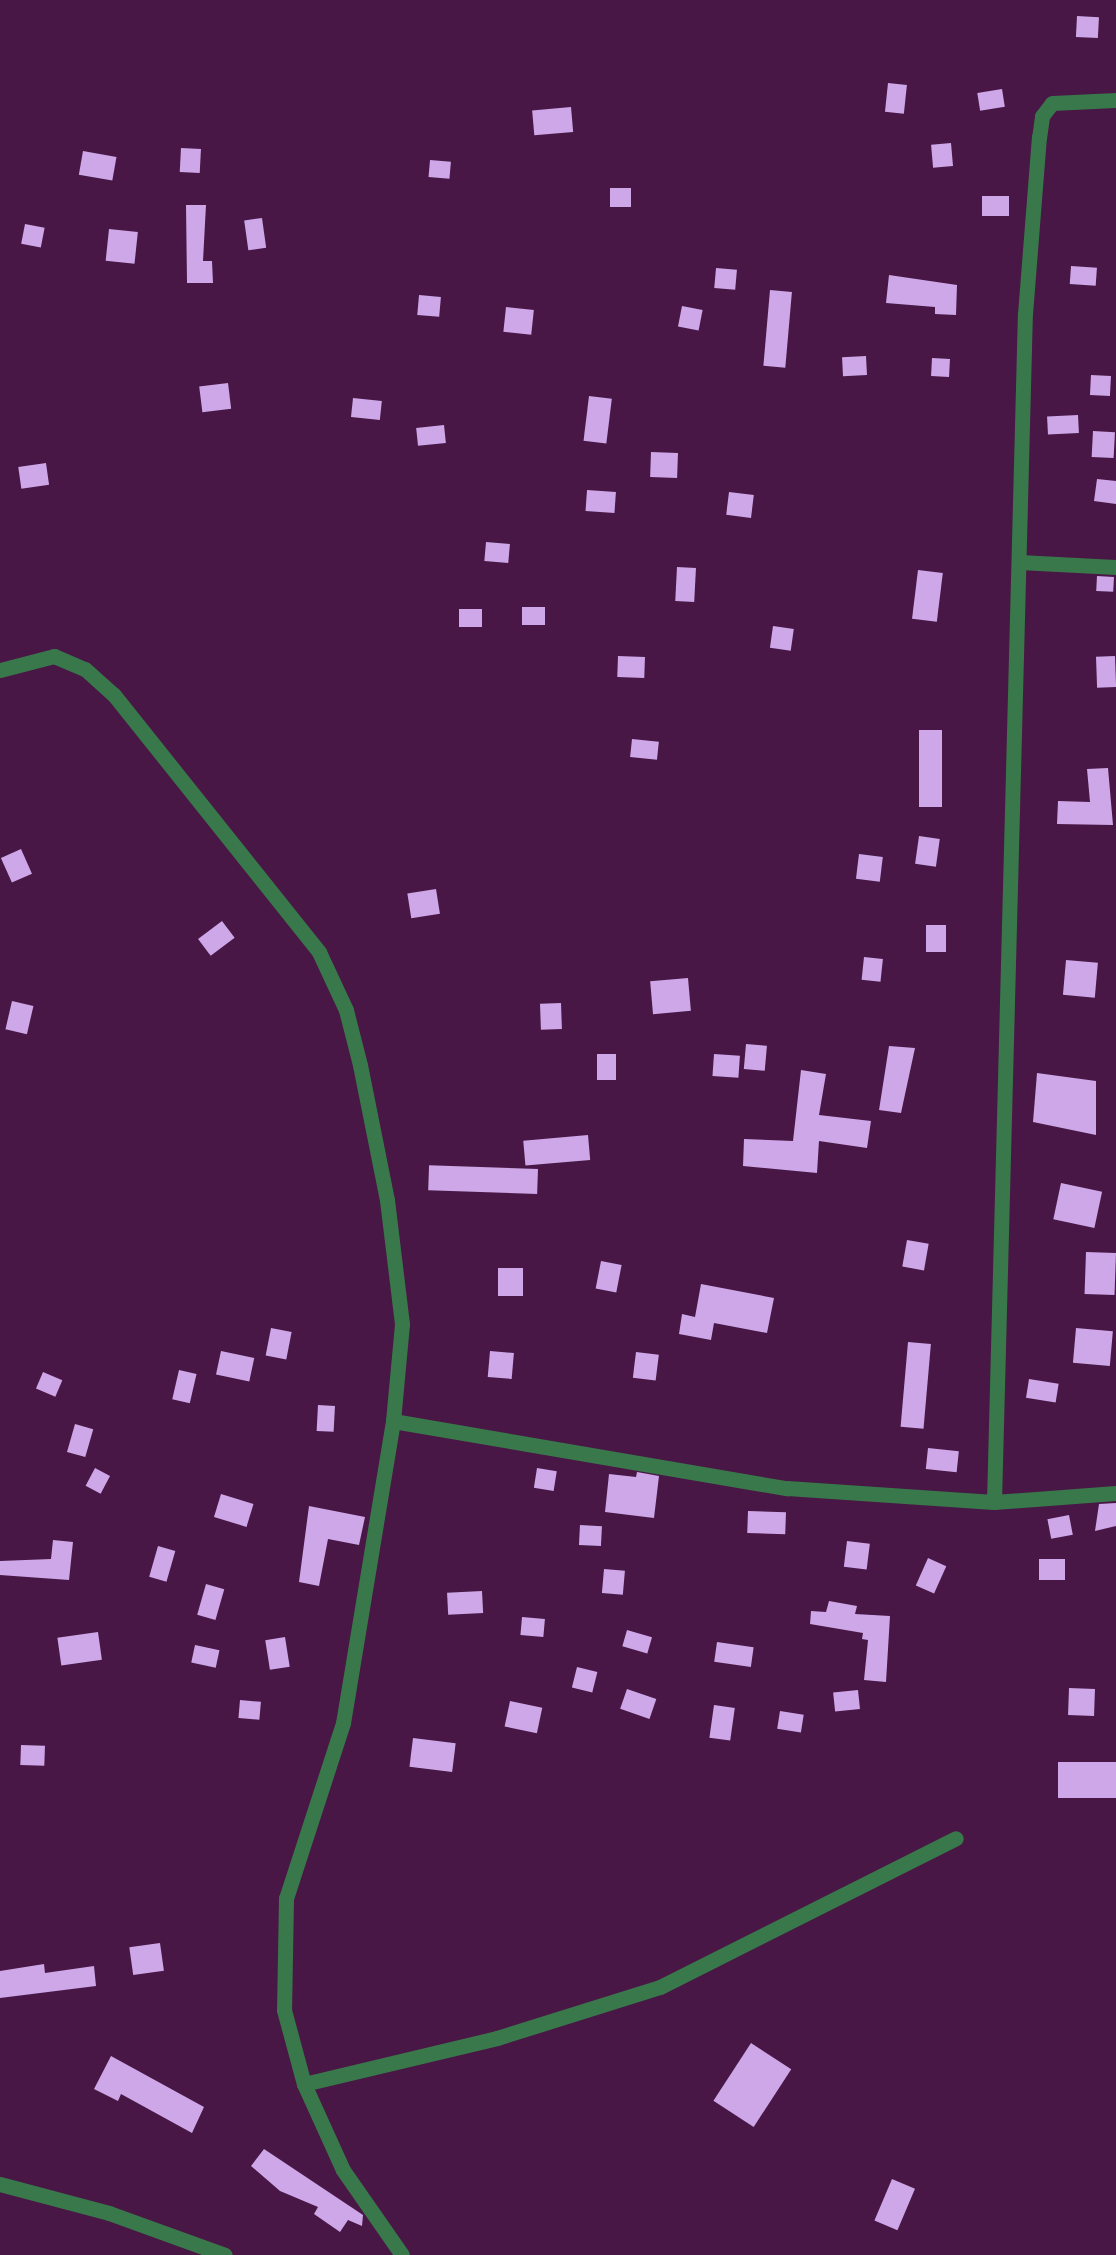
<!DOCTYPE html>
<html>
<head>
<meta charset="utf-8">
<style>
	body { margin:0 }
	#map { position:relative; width:1116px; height:2255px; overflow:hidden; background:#481745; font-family:"IBM Plex Sans",sans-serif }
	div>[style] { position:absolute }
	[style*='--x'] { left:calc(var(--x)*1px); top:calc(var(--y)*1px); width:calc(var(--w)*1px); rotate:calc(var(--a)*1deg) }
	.building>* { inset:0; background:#cda7e8; transform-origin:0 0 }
	.minor>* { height:15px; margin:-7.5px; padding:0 7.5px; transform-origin:7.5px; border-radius:7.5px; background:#39784a }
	span { translate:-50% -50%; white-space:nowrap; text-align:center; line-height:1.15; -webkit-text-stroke:6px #481745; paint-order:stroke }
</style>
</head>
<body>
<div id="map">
	<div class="building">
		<i style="left:1077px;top:16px;width:22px;height:21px;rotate:3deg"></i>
		<i style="left:888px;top:83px;width:19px;height:29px;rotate:6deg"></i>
		<i style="left:1002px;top:89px;width:18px;height:25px;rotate:81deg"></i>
		<i style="left:571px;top:107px;width:25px;height:39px;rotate:85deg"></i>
		<i style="left:951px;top:143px;width:23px;height:20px;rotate:85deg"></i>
		<i style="left:181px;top:148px;width:20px;height:24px;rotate:3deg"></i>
		<i style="left:83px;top:151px;width:34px;height:24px;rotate:10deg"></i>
		<i style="left:430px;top:160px;width:21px;height:17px;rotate:5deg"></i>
		<i style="left:631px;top:188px;width:19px;height:21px;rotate:90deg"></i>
		<i style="left:1009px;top:196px;width:20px;height:27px;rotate:90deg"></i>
		<i style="clip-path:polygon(186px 205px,206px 205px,203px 261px,212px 261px,213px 283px,187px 283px)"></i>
		<i style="left:262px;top:218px;width:30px;height:18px;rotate:82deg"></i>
		<i style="left:25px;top:224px;width:20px;height:20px;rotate:11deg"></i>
		<i style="left:109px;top:229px;width:29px;height:32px;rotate:6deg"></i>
		<i style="left:1071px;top:266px;width:26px;height:18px;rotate:4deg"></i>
		<i style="left:716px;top:268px;width:21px;height:20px;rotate:5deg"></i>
		<i style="clip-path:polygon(889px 275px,957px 285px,956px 315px,935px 314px,935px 307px,886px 303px)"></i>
		<i style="left:770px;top:290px;width:22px;height:76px;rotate:5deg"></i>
		<i style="left:419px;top:295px;width:22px;height:20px;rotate:5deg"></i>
		<i style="left:682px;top:306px;width:21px;height:21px;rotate:11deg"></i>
		<i style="left:506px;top:307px;width:28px;height:25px;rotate:6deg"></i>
		<i style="left:866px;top:356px;width:19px;height:24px;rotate:87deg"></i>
		<i style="left:932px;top:358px;width:18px;height:18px;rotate:3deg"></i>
		<i style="left:1091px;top:375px;width:20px;height:20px;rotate:3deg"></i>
		<i style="left:228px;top:383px;width:26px;height:29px;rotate:83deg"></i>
		<i style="left:589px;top:396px;width:23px;height:45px;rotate:7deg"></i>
		<i style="left:353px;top:398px;width:29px;height:19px;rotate:6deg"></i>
		<i style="left:1078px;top:415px;width:18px;height:31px;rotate:87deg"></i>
		<i style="left:444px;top:425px;width:18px;height:28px;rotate:84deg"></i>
		<i style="left:1093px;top:431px;width:22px;height:26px;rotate:3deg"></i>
		<i style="left:651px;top:452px;width:27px;height:25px;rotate:2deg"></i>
		<i style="left:46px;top:463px;width:22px;height:28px;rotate:82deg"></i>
		<i style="clip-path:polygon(1097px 479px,1116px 481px,1116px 504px,1094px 501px)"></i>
		<i style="left:587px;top:490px;width:29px;height:21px;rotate:4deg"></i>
		<i style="left:729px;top:492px;width:25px;height:23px;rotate:7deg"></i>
		<i style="left:486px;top:542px;width:24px;height:19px;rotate:5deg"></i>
		<i style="left:677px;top:567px;width:19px;height:34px;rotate:3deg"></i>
		<i style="left:918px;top:570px;width:25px;height:49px;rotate:7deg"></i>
		<i style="left:1097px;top:576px;width:17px;height:15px;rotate:3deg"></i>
		<i style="left:545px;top:607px;width:18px;height:23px;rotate:90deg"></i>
		<i style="left:459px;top:609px;width:23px;height:18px"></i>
		<i style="left:773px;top:626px;width:21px;height:22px;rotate:8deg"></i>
		<i style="left:618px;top:656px;width:27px;height:21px;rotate:2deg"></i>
		<i style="left:1115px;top:656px;width:31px;height:19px;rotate:88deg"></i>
		<i style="left:919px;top:730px;width:23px;height:77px"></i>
		<i style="left:632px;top:739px;width:27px;height:18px;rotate:6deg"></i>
		<i style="clip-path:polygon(1108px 768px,1113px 825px,1057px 824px,1058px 801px,1090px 802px,1087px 769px)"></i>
		<i style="left:919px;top:836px;width:21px;height:28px;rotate:8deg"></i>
		<i style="left:21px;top:849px;width:27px;height:22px;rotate:66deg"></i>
		<i style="left:859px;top:854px;width:24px;height:25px;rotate:7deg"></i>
		<i style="left:436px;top:889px;width:25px;height:29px;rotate:81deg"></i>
		<i style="left:222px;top:921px;width:21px;height:30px;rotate:53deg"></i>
		<i style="left:946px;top:925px;width:27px;height:20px;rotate:90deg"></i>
		<i style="left:864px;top:957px;width:19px;height:23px;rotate:6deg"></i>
		<i style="left:1066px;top:960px;width:32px;height:35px;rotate:5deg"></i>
		<i style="left:688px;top:978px;width:33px;height:38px;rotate:85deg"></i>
		<i style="left:12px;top:1001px;width:22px;height:29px;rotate:13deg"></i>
		<i style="left:561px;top:1003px;width:26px;height:21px;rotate:88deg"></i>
		<i style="left:746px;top:1044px;width:21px;height:25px;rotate:5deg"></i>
		<i style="clip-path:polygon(889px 1046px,915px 1048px,901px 1113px,879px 1110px)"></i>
		<i style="left:597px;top:1054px;width:19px;height:26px"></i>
		<i style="left:714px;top:1054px;width:26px;height:22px;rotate:4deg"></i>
		<i style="clip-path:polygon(801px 1070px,826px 1074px,819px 1115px,871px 1121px,867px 1148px,819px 1141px,817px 1173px,743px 1166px,744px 1139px,793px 1141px)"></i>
		<i style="clip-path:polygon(1037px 1073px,1096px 1081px,1096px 1135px,1033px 1122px)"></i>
		<i style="left:588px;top:1135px;width:25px;height:65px;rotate:85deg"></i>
		<i style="left:538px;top:1169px;width:25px;height:109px;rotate:92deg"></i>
		<i style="left:1061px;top:1183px;width:42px;height:37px;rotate:12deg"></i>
		<i style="left:907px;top:1240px;width:22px;height:27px;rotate:10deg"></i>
		<i style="left:1086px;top:1252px;width:30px;height:42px;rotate:2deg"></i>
		<i style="left:601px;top:1261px;width:21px;height:28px;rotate:11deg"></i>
		<i style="left:498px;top:1268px;width:25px;height:28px"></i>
		<i style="clip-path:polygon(701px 1284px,774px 1298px,767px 1333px,714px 1323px,711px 1340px,679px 1334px,682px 1314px,695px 1317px)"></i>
		<i style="left:271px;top:1328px;width:21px;height:28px;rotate:11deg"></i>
		<i style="left:1076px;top:1328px;width:37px;height:35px;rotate:5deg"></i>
		<i style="left:908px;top:1342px;width:23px;height:85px;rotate:5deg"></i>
		<i style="left:221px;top:1351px;width:34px;height:24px;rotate:12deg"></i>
		<i style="left:490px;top:1351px;width:24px;height:26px;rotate:5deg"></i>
		<i style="left:636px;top:1352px;width:23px;height:26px;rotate:7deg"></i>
		<i style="left:179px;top:1370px;width:18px;height:30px;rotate:13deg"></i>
		<i style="left:43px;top:1372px;width:21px;height:18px;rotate:23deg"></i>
		<i style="left:1029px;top:1379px;width:30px;height:19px;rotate:9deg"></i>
		<i style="left:318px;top:1405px;width:17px;height:26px;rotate:3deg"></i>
		<i style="left:75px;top:1424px;width:19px;height:29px;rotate:16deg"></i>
		<i style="left:928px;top:1448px;width:31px;height:21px;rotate:6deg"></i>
		<i style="left:95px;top:1468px;width:17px;height:20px;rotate:28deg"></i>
		<i style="left:537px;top:1468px;width:20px;height:20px;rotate:9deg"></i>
		<i style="clip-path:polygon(637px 1472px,659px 1476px,654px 1518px,605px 1512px,609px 1474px,636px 1477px)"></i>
		<i style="left:221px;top:1494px;width:34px;height:24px;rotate:17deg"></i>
		<i style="clip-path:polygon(1116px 1503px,1116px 1526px,1095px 1531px,1099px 1504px)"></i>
		<i style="clip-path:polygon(309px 1506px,365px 1517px,359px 1545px,328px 1539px,319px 1586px,299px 1582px)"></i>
		<i style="left:748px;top:1511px;width:38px;height:22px;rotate:2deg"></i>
		<i style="left:1069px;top:1515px;width:20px;height:22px;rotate:79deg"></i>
		<i style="left:580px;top:1525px;width:22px;height:20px;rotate:3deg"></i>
		<i style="clip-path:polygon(53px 1540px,73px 1542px,69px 1580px,0 1575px,0 1561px,51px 1559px)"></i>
		<i style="left:847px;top:1541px;width:23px;height:26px;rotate:7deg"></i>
		<i style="left:158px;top:1546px;width:18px;height:32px;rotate:16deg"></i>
		<i style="left:928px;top:1558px;width:20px;height:30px;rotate:24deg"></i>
		<i style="left:1039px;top:1559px;width:26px;height:21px"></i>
		<i style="left:604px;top:1569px;width:21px;height:24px;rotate:5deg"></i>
		<i style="left:206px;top:1584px;width:19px;height:32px;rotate:16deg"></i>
		<i style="left:482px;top:1591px;width:22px;height:35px;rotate:87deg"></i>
		<i style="clip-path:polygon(829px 1601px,857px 1606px,855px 1614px,890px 1616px,886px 1682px,864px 1680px,868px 1640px,862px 1639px,863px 1633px,810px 1624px,811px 1611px,826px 1612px)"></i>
		<i style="left:522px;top:1617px;width:23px;height:18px;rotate:5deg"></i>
		<i style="left:627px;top:1630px;width:26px;height:17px;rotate:16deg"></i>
		<i style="left:98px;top:1632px;width:28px;height:41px;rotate:82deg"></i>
		<i style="left:285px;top:1637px;width:30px;height:20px;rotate:81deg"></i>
		<i style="left:717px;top:1642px;width:37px;height:20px;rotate:8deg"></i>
		<i style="left:195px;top:1645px;width:25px;height:18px;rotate:12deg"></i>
		<i style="left:577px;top:1667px;width:21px;height:21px;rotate:14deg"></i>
		<i style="left:1069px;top:1688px;width:26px;height:27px;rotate:2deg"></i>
		<i style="left:627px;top:1689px;width:31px;height:21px;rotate:19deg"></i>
		<i style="left:858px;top:1690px;width:19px;height:25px;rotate:84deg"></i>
		<i style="left:240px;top:1700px;width:21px;height:18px;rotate:5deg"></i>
		<i style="left:510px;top:1701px;width:33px;height:26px;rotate:12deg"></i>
		<i style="left:714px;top:1705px;width:21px;height:33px;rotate:8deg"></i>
		<i style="left:780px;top:1711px;width:24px;height:18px;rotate:9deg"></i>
		<i style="left:413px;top:1738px;width:43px;height:29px;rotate:7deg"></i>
		<i style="left:21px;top:1745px;width:24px;height:20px;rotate:2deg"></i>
		<i style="left:1116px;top:1762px;width:36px;height:58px;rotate:90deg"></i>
		<i style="left:160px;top:1943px;width:28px;height:31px;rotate:82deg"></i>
		<i style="clip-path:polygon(44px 1964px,45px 1973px,94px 1966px,96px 1986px,0 1998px,0 1971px)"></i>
		<i style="left:751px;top:2043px;width:48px;height:69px;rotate:33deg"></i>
		<i style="clip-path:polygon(111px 2056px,204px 2107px,192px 2133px,121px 2094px,118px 2101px,94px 2089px)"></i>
		<i style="clip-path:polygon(264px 2149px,363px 2215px,362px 2226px,348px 2220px,340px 2232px,314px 2214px,318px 2207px,280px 2191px,251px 2166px)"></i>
		<i style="left:892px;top:2179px;width:25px;height:45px;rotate:23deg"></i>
	</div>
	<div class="minor">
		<i style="--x:1019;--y:562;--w:97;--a:3"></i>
		<i style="--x:0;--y:670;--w:56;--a:-14.5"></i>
		<i style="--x:54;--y:656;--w:34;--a:23"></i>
		<i style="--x:85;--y:669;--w:39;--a:42"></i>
		<i style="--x:114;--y:695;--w:329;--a:51.4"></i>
		<i style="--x:319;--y:952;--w:64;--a:65"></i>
		<i style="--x:346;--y:1010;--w:57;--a:75.7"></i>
		<i style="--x:360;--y:1065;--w:138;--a:78.7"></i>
		<i style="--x:387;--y:1200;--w:125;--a:83.1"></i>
		<i style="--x:402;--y:1324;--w:97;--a:95.3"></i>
		<i style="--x:393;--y:1421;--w:306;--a:99.4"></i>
		<i style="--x:343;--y:1723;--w:184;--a:108"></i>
		<i style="--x:286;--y:1898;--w:112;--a:91"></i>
		<i style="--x:284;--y:2010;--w:77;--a:74.9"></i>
		<i style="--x:304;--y:2084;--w:94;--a:65.6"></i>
		<i style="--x:343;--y:2170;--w:103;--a:55.2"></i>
		<i style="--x:393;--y:1421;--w:400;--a:9.7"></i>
		<i style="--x:787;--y:1488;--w:207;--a:3.9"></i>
		<i style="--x:994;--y:1502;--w:122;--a:-4.2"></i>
		<i style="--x:994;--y:1502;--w:1188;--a:-88.51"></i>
		<i style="--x:1025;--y:314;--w:177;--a:-85.5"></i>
		<i style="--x:1039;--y:138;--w:22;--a:-82"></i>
		<i style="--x:1042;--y:116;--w:16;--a:-52"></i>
		<i style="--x:1052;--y:103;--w:64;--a:-2.7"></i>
		<i style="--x:304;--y:2084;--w:198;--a:-13.4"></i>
		<i style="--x:497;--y:2038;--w:171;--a:-17.4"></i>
		<i style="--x:660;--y:1987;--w:331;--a:-26.7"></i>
		<i style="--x:0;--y:2184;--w:113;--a:14.9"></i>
		<i style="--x:109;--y:2213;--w:123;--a:19.9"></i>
	</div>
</div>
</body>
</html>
